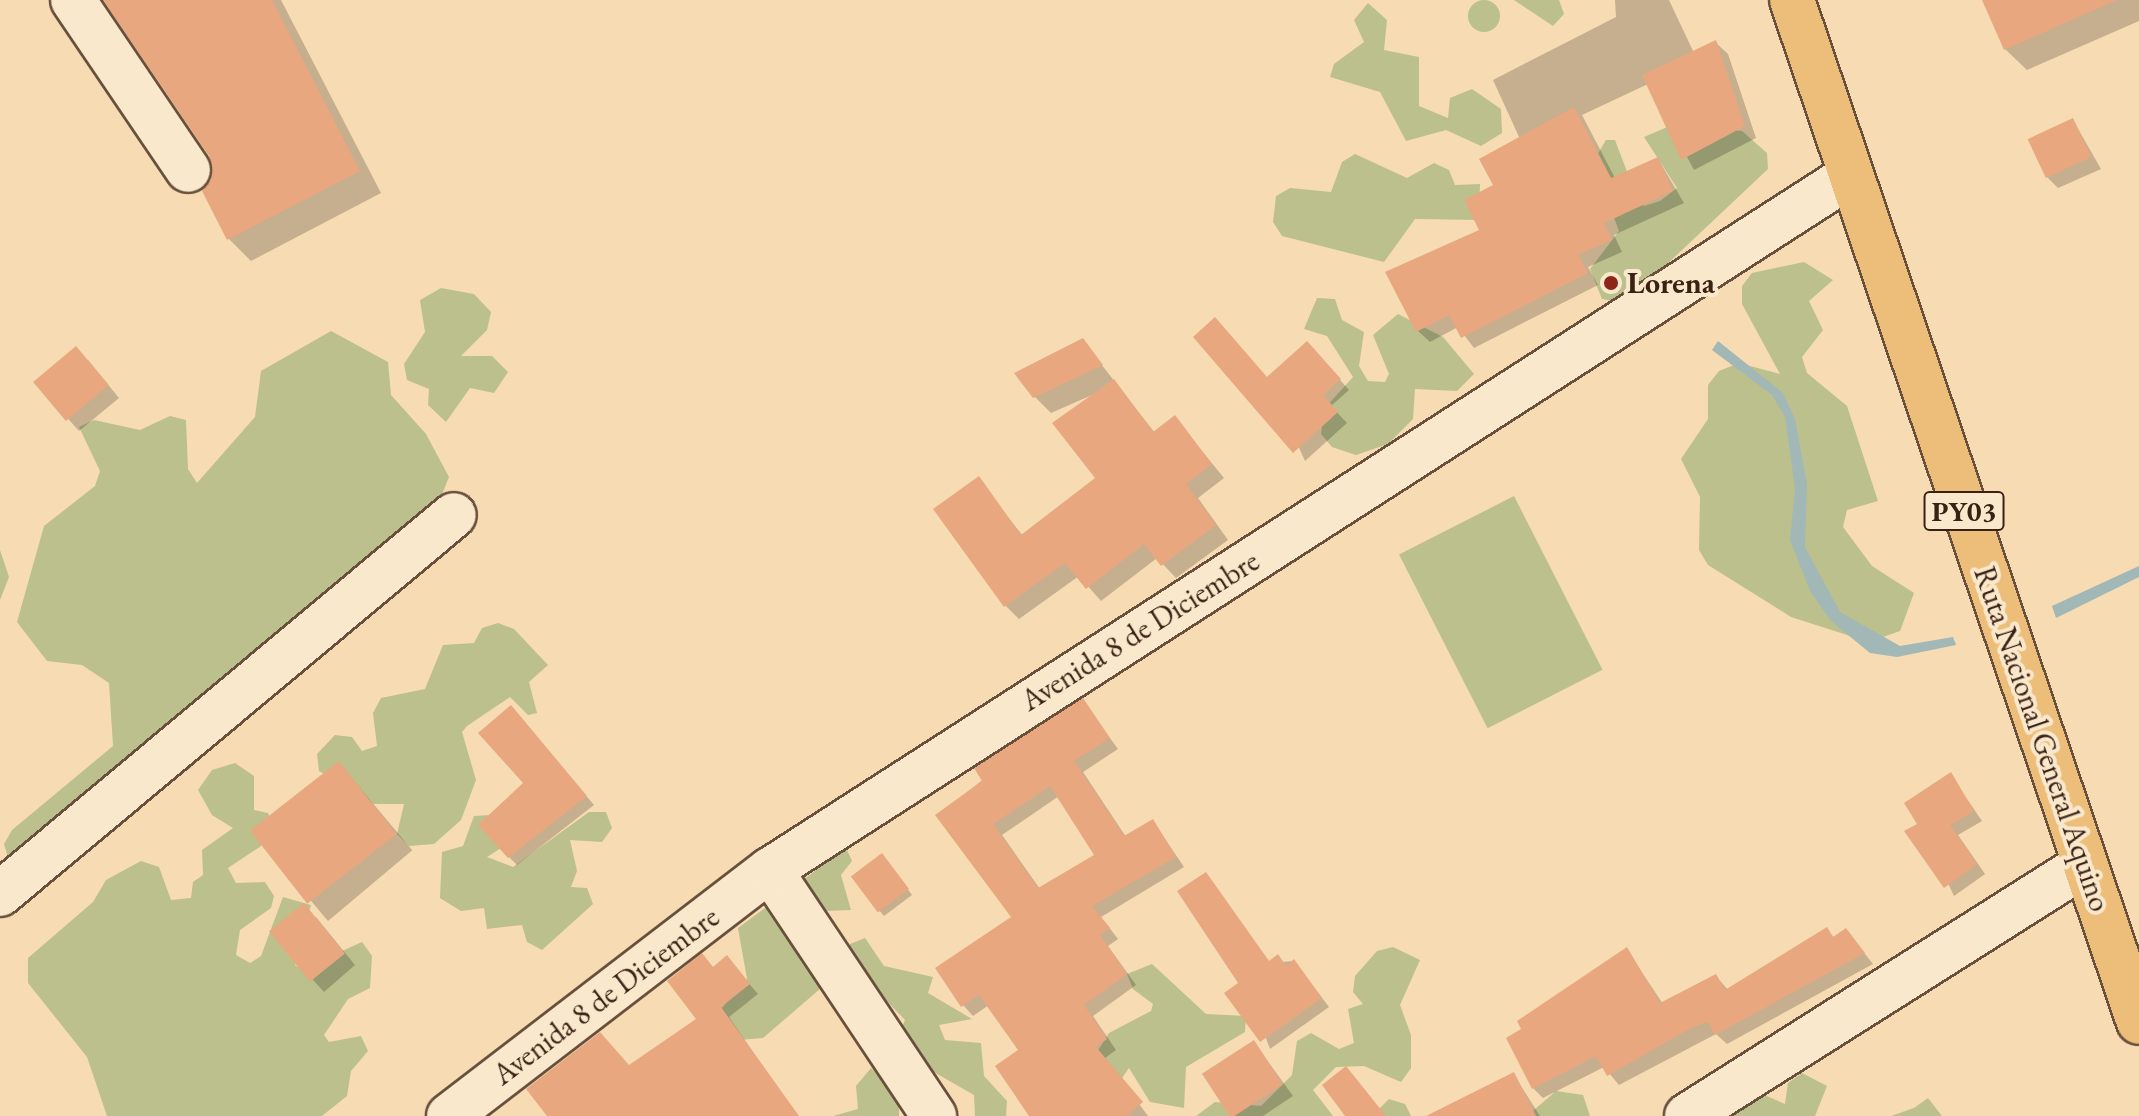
<!DOCTYPE html>
<html>
<head>
<meta charset="utf-8">
<style>
	body { margin:0 }
	#map { position:relative; width:2139px; height:1116px; overflow:hidden; background:#f7dbb2; font-family:"EB Garamond",serif }
	div>[style] { position:absolute }
	[style*='--x'] { left:calc(var(--x)*1px); top:calc(var(--y)*1px); width:calc(var(--w)*1px); rotate:calc(var(--a)*1deg) }
	.green>* { inset:0; background:#bbc08d; transform-origin:0 0 }
	.round { border-radius:50% }
	.water>* { inset:0; background:#a1b8b7 }
	.shadow>* { inset:0; background:#0003; transform-origin:0 0 }
	.building>* { inset:0; background:#e9a780; transform-origin:0 0 }
	.roads { filter:drop-shadow(2px 0 #68503c) drop-shadow(-2px 0 #68503c) drop-shadow(0 2px #68503c) drop-shadow(0 -2px #68503c) }
	.minor>* { height:44px; margin:-22px; padding:0 22px; transform-origin:22px; border-radius:22px; background:#fae8cd }
	.highway>* { height:44px; margin:-22px; padding:0 22px; transform-origin:22px; border-radius:22px; background:#ecbe79 }
	.dots>* { width:22px; height:22px; translate:-50% -50%; box-sizing:border-box; border:4px solid #fae8cd; border-radius:50% }
	span { translate:-50% -50%; white-space:nowrap; text-align:center; line-height:1.15; -webkit-text-stroke:8px #fae8cd; paint-order:stroke }
	.shield-label span { padding:2px 6px; background:#fae8cd; border:2px solid; border-radius:6px; -webkit-text-stroke-width:0 }
	.shield-label { font-size:28px; color:#392114; font-weight:700 }
	.poi-label { font-size:30px; color:#392114; font-weight:700 }
	.left { translate:0 -50%; text-align:left }
	.street-label { font-size:30px; color:#392114 }
</style>
</head>
<body>
<div id="map">
	<div class="green">
		<i style="clip-path:polygon(1514px 0,1559px 0,1564px 14px,1553px 26px)"></i>
		<i class="round" style="left:1468px;top:0;width:32px;height:32px"></i>
		<i style="clip-path:polygon(1368px 3px,1387px 20px,1384px 50px,1419px 57px,1419px 106px,1448px 118px,1450px 98px,1472px 89px,1501px 109px,1502px 133px,1481px 146px,1446px 130px,1406px 141px,1380px 92px,1330px 77px,1334px 64px,1364px 42px,1354px 20px)"></i>
		<i style="clip-path:polygon(1672px 125px,1742px 131px,1767px 153px,1768px 169px,1647px 283px,1619px 302px,1602px 299px,1590px 269px,1619px 231px,1593px 162px,1606px 140px,1615px 140px,1637px 198px,1644px 206px,1660px 201px,1677px 188px,1644px 137px)"></i>
		<i style="clip-path:polygon(1355px 154px,1407px 178px,1434px 163px,1449px 170px,1455px 185px,1480px 184px,1479px 220px,1415px 219px,1384px 262px,1282px 236px,1273px 222px,1276px 196px,1290px 188px,1331px 192px,1342px 162px)"></i>
		<i style="clip-path:polygon(1804px 262px,1833px 280px,1809px 301px,1823px 330px,1802px 357px,1807px 373px,1847px 406px,1878px 501px,1847px 510px,1843px 527px,1872px 566px,1914px 593px,1900px 631px,1869px 642px,1791px 617px,1708px 565px,1699px 550px,1700px 497px,1681px 459px,1708px 419px,1708px 385px,1719px 371px,1739px 363px,1780px 374px,1742px 304px,1742px 286px,1752px 273px)"></i>
		<i style="clip-path:polygon(441px 288px,474px 294px,491px 312px,487px 330px,461px 356px,492px 356px,508px 372px,494px 393px,470px 388px,446px 422px,428px 405px,429px 389px,407px 380px,404px 364px,425px 332px,420px 300px)"></i>
		<i style="clip-path:polygon(1317px 298px,1335px 299px,1342px 320px,1364px 332px,1359px 366px,1368px 381px,1385px 382px,1389px 374px,1373px 335px,1398px 314px,1443px 337px,1474px 374px,1457px 391px,1415px 389px,1413px 419px,1388px 444px,1356px 455px,1332px 447px,1321px 434px,1324px 409px,1353px 377px,1327px 336px,1304px 329px)"></i>
		<i style="clip-path:polygon(331px 331px,388px 362px,391px 395px,426px 434px,449px 477px,436px 509px,378px 547px,325px 599px,308px 604px,191px 768px,9px 861px,4px 844px,12px 830px,113px 746px,109px 683px,82px 665px,47px 661px,17px 622px,44px 526px,95px 486px,100px 471px,79px 427px,94px 420px,140px 430px,170px 416px,186px 420px,188px 469px,197px 483px,255px 417px,261px 371px)"></i>
		<i style="left:1514px;top:496px;width:195px;height:129px;rotate:63deg"></i>
		<i style="clip-path:polygon(0 550px,9px 577px,0 600px)"></i>
		<i style="clip-path:polygon(498px 623px,514px 629px,548px 665px,529px 682px,537px 713px,528px 715px,510px 697px,467px 726px,462px 732px,476px 780px,461px 820px,434px 844px,409px 846px,397px 834px,404px 804px,374px 804px,319px 771px,317px 754px,335px 735px,352px 737px,362px 751px,377px 746px,373px 713px,381px 698px,425px 689px,443px 645px,474px 643px,482px 628px)"></i>
		<i style="clip-path:polygon(235px 763px,254px 776px,254px 810px,268px 813px,273px 824px,264px 844px,228px 868px,236px 883px,265px 882px,274px 896px,271px 908px,240px 930px,236px 955px,250px 963px,261px 956px,283px 897px,311px 905px,295px 965px,302px 969px,362px 942px,372px 956px,370px 988px,348px 999px,324px 1035px,329px 1042px,361px 1036px,368px 1051px,351px 1071px,347px 1096px,322px 1116px,107px 1116px,87px 1057px,28px 983px,28px 958px,93px 902px,106px 880px,141px 861px,159px 867px,171px 900px,191px 898px,193px 882px,203px 875px,202px 850px,233px 828px,212px 815px,198px 790px,212px 770px)"></i>
		<i style="clip-path:polygon(589px 812px,606px 812px,612px 828px,602px 842px,570px 840px,577px 871px,571px 887px,587px 888px,593px 904px,542px 950px,527px 942px,522px 925px,487px 929px,484px 908px,461px 911px,440px 898px,442px 852px,463px 846px,474px 816px,490px 815px,501px 848px,487px 857px,513px 867px)"></i>
		<i style="clip-path:polygon(846px 848px,852px 861px,841px 875px,851px 910px,824px 911px,828px 982px,763px 1038px,738px 1040px,708px 1024px,747px 979px,738px 928px)"></i>
		<i style="clip-path:polygon(865px 938px,884px 966px,933px 977px,928px 993px,972px 1019px,939px 1025px,945px 1040px,981px 1043px,984px 1076px,1007px 1101px,1006px 1116px,975px 1116px,974px 1095px,932px 1071px,898px 1036px,905px 1020px,849px 962px,850px 944px)"></i>
		<i style="clip-path:polygon(1393px 947px,1420px 960px,1400px 1005px,1411px 1035px,1411px 1068px,1401px 1082px,1364px 1066px,1336px 1067px,1313px 1090px,1333px 1116px,1196px 1116px,1215px 1102px,1261px 1106px,1292px 1075px,1297px 1041px,1311px 1033px,1339px 1049px,1354px 1043px,1348px 1009px,1363px 1004px,1353px 992px,1355px 976px,1377px 951px)"></i>
		<i style="clip-path:polygon(1152px 964px,1206px 1014px,1246px 1016px,1245px 1032px,1186px 1067px,1184px 1108px,1150px 1102px,1129px 1068px,1115px 1088px,1057px 1116px,1109px 1033px,1151px 1011px,1153px 1004px,1133px 989px,1127px 974px)"></i>
		<i style="clip-path:polygon(871px 1068px,899px 1096px,899px 1116px,833px 1116px,858px 1109px,856px 1086px)"></i>
		<i style="clip-path:polygon(1802px 1073px,1827px 1086px,1815px 1116px,1727px 1116px,1762px 1094px,1785px 1104px,1788px 1083px)"></i>
		<i style="clip-path:polygon(1556px 1091px,1583px 1095px,1590px 1116px,1527px 1116px)"></i>
		<i style="clip-path:polygon(1928px 1098px,1942px 1116px,1891px 1116px,1914px 1108px)"></i>
		<i style="clip-path:polygon(1389px 1099px,1405px 1104px,1411px 1116px,1372px 1116px)"></i>
	</div>
	<div class="water">
		<i style="clip-path:polygon(1718px 341px,1783px 393px,1795px 419px,1807px 484px,1805px 547px,1840px 612px,1900px 646px,1953px 637px,1956px 645px,1897px 657px,1870px 653px,1831px 621px,1810px 591px,1790px 540px,1795px 489px,1785px 417px,1772px 395px,1712px 350px)"></i>
		<i style="clip-path:polygon(2139px 566px,2139px 577px,2056px 618px,2052px 606px)"></i>
	</div>
	<div class="shadow">
		<i style="clip-path:polygon(106px 0,281px 0,381px 193px,251px 261px,229px 239px,211px 155px)"></i>
		<i style="clip-path:polygon(1615px 0,1669px 0,1694px 53px,1716px 43px,1728px 54px,1756px 138px,1694px 170px,1648px 84px,1582px 115px,1615px 178px,1658px 159px,1684px 203px,1614px 235px,1622px 252px,1588px 267px,1598px 285px,1474px 348px,1458px 327px,1430px 342px,1418px 331px,1482px 231px,1520px 139px,1493px 80px,1616px 17px)"></i>
		<i style="clip-path:polygon(1984px 0,2139px 0,2139px 21px,2027px 70px,2005px 49px)"></i>
		<i style="clip-path:polygon(2073px 120px,2101px 169px,2058px 188px,2046px 176px)"></i>
		<i style="clip-path:polygon(1083px 341px,1155px 433px,1175px 418px,1224px 478px,1198px 498px,1228px 540px,1176px 578px,1157px 558px,1101px 601px,1079px 576px,1019px 619px,1006px 606px,978px 479px,1023px 536px,1097px 479px,1092px 395px,1051px 413px,1034px 396px)"></i>
		<i style="clip-path:polygon(1317px 354px,1349px 390px,1331px 406px,1347px 423px,1305px 461px,1268px 379px)"></i>
		<i style="clip-path:polygon(88px 360px,119px 398px,79px 431px,36px 383px)"></i>
		<i style="clip-path:polygon(evenodd,1083px 701px,1118px 749px,1083px 772px,1126px 837px,1153px 821px,1184px 867px,1101px 917px,1118px 939px,1108px 946px,1136px 985px,1093px 1016px,1116px 1050px,1105px 1058px,1148px 1116px,1031px 1116px,1020px 1050px,989px 1005px,973px 1016px,963px 1005px,1014px 918px,938px 815px,1083px 701px,1059px 796px,1096px 855px,1040px 889px,1002px 835px,1059px 796px)"></i>
		<i style="clip-path:polygon(518px 716px,594px 805px,517px 865px,509px 857px,526px 783px)"></i>
		<i style="left:339px;top:763px;width:114px;height:110px;rotate:50deg"></i>
		<i style="clip-path:polygon(1950px 774px,1982px 821px,1958px 835px,1985px 874px,1954px 896px,1920px 824px)"></i>
		<i style="clip-path:polygon(887px 861px,912px 895px,884px 916px,879px 910px)"></i>
		<i style="clip-path:polygon(1205px 874px,1270px 963px,1294px 961px,1329px 1007px,1270px 1049px)"></i>
		<i style="clip-path:polygon(316px 917px,355px 965px,324px 992px,313px 980px)"></i>
		<i style="clip-path:polygon(1826px 930px,1835px 938px,1846px 930px,1873px 964px,1727px 1044px,1716px 1034px,1619px 1085px,1604px 1067px,1543px 1098px,1533px 1088px,1627px 950px,1663px 1004px,1716px 976px,1728px 990px)"></i>
		<i style="clip-path:polygon(727px 958px,758px 994px,729px 1017px,797px 1116px,642px 1116px,699px 1019px,714px 969px)"></i>
		<i style="clip-path:polygon(1254px 1042px,1293px 1096px,1263px 1116px,1232px 1116px,1205px 1075px)"></i>
		<i style="clip-path:polygon(1514px 1075px,1540px 1116px,1430px 1116px)"></i>
	</div>
	<div class="building">
		<i style="clip-path:polygon(103px 0,272px 0,360px 171px,227px 240px,202px 191px,211px 180px,209px 156px)"></i>
		<i style="clip-path:polygon(1982px 0,2117px 0,2004px 50px)"></i>
		<i style="clip-path:polygon(1716px 40px,1745px 126px,1681px 160px,1642px 75px)"></i>
		<i style="clip-path:polygon(1574px 107px,1611px 178px,1658px 157px,1673px 191px,1604px 223px,1612px 240px,1578px 255px,1588px 273px,1461px 338px,1449px 315px,1416px 332px,1385px 272px,1479px 230px,1464px 200px,1493px 185px,1479px 159px)"></i>
		<i style="left:2073px;top:118px;width:43px;height:50px;rotate:65deg"></i>
		<i style="clip-path:polygon(1215px 317px,1267px 377px,1307px 341px,1341px 379px,1323px 395px,1338px 412px,1293px 453px,1193px 337px)"></i>
		<i style="clip-path:polygon(1083px 338px,1103px 365px,1033px 398px,1014px 373px)"></i>
		<i style="left:76px;top:346px;width:51px;height:56px;rotate:50deg"></i>
		<i style="clip-path:polygon(1114px 379px,1153px 432px,1175px 415px,1212px 464px,1186px 484px,1216px 525px,1161px 566px,1144px 544px,1086px 589px,1065px 563px,1004px 607px,933px 509px,979px 476px,1021px 535px,1095px 478px,1052px 423px)"></i>
		<i style="clip-path:polygon(evenodd,1083px 698px,1110px 738px,1074px 761px,1124px 836px,1153px 819px,1176px 857px,1092px 906px,1110px 928px,1100px 935px,1127px 974px,1084px 1005px,1107px 1039px,1096px 1047px,1143px 1102px,1126px 1116px,1029px 1116px,995px 1066px,1018px 1050px,979px 995px,961px 1007px,935px 968px,1011px 917px,935px 815px,982px 781px,974px 768px,1083px 698px,1050px 786px,1094px 855px,1038px 888px,993px 824px,1050px 786px)"></i>
		<i style="clip-path:polygon(511px 705px,587px 796px,508px 858px,478px 825px,523px 783px,478px 733px)"></i>
		<i style="left:339px;top:761px;width:93px;height:113px;rotate:52deg"></i>
		<i style="clip-path:polygon(1951px 772px,1974px 811px,1950px 825px,1977px 864px,1944px 888px,1904px 831px,1917px 824px,1904px 803px)"></i>
		<i style="left:882px;top:853px;width:45px;height:39px;rotate:53deg"></i>
		<i style="clip-path:polygon(1206px 872px,1269px 961px,1278px 954px,1286px 966px,1294px 959px,1322px 998px,1260px 1042px,1224px 993px,1238px 983px,1177px 891px)"></i>
		<i style="left:304px;top:903px;width:65px;height:45px;rotate:51deg"></i>
		<i style="clip-path:polygon(1827px 927px,1833px 937px,1846px 928px,1865px 953px,1715px 1035px,1708px 1022px,1691px 1028px,1607px 1076px,1596px 1056px,1532px 1089px,1506px 1038px,1521px 1029px,1517px 1021px,1627px 947px,1660px 1003px,1716px 974px,1725px 990px)"></i>
		<i style="clip-path:polygon(702px 953px,713px 967px,727px 955px,750px 984px,721px 1007px,799px 1116px,547px 1116px,526px 1089px,600px 1032px,629px 1065px,696px 1019px,667px 981px)"></i>
		<i style="left:1254px;top:1040px;width:53px;height:62px;rotate:57deg"></i>
		<i style="clip-path:polygon(1346px 1066px,1386px 1116px,1345px 1116px,1322px 1085px)"></i>
		<i style="clip-path:polygon(1514px 1072px,1536px 1116px,1426px 1116px)"></i>
	</div>
	<div class="roads">
		<div class="minor">
			<i style="--x:73;--y:0;--w:205;--a:55.9"></i>
			<i style="--x:770;--y:870;--w:296;--a:56.3"></i>
			<i style="--x:0;--y:894;--w:591;--a:-39.86"></i>
			<i style="--x:449;--y:1116;--w:404;--a:-37.5"></i>
			<i style="--x:770;--y:870;--w:1285;--a:-32.74"></i>
			<i style="--x:1687;--y:1116;--w:470;--a:-32.3"></i>
		</div>
		<div class="highway">
			<i style="--x:1792;--y:0;--w:1079;--a:71.25"></i>
		</div>
	</div>
	<div class="dots">
		<i style="left:1611px;top:283px;background:#8f2418"></i>
	</div>
	<div class="shield-label">
		<span style="left:1964px;top:511px">PY03</span>
	</div>
	<div class="poi-label">
		<span class="left" style="left:1627px;top:283px">Lorena</span>
	</div>
	<div class="street-label">
		<span style="left:1140px;top:631px;rotate:-32deg">Avenida 8 de Diciembre</span>
		<span style="left:2042px;top:739px;rotate:71deg">Ruta Nacional General Aquino</span>
		<span style="left:606px;top:996px;rotate:-37deg">Avenida 8 de Diciembre</span>
	</div>
</div>
</body>
</html>
